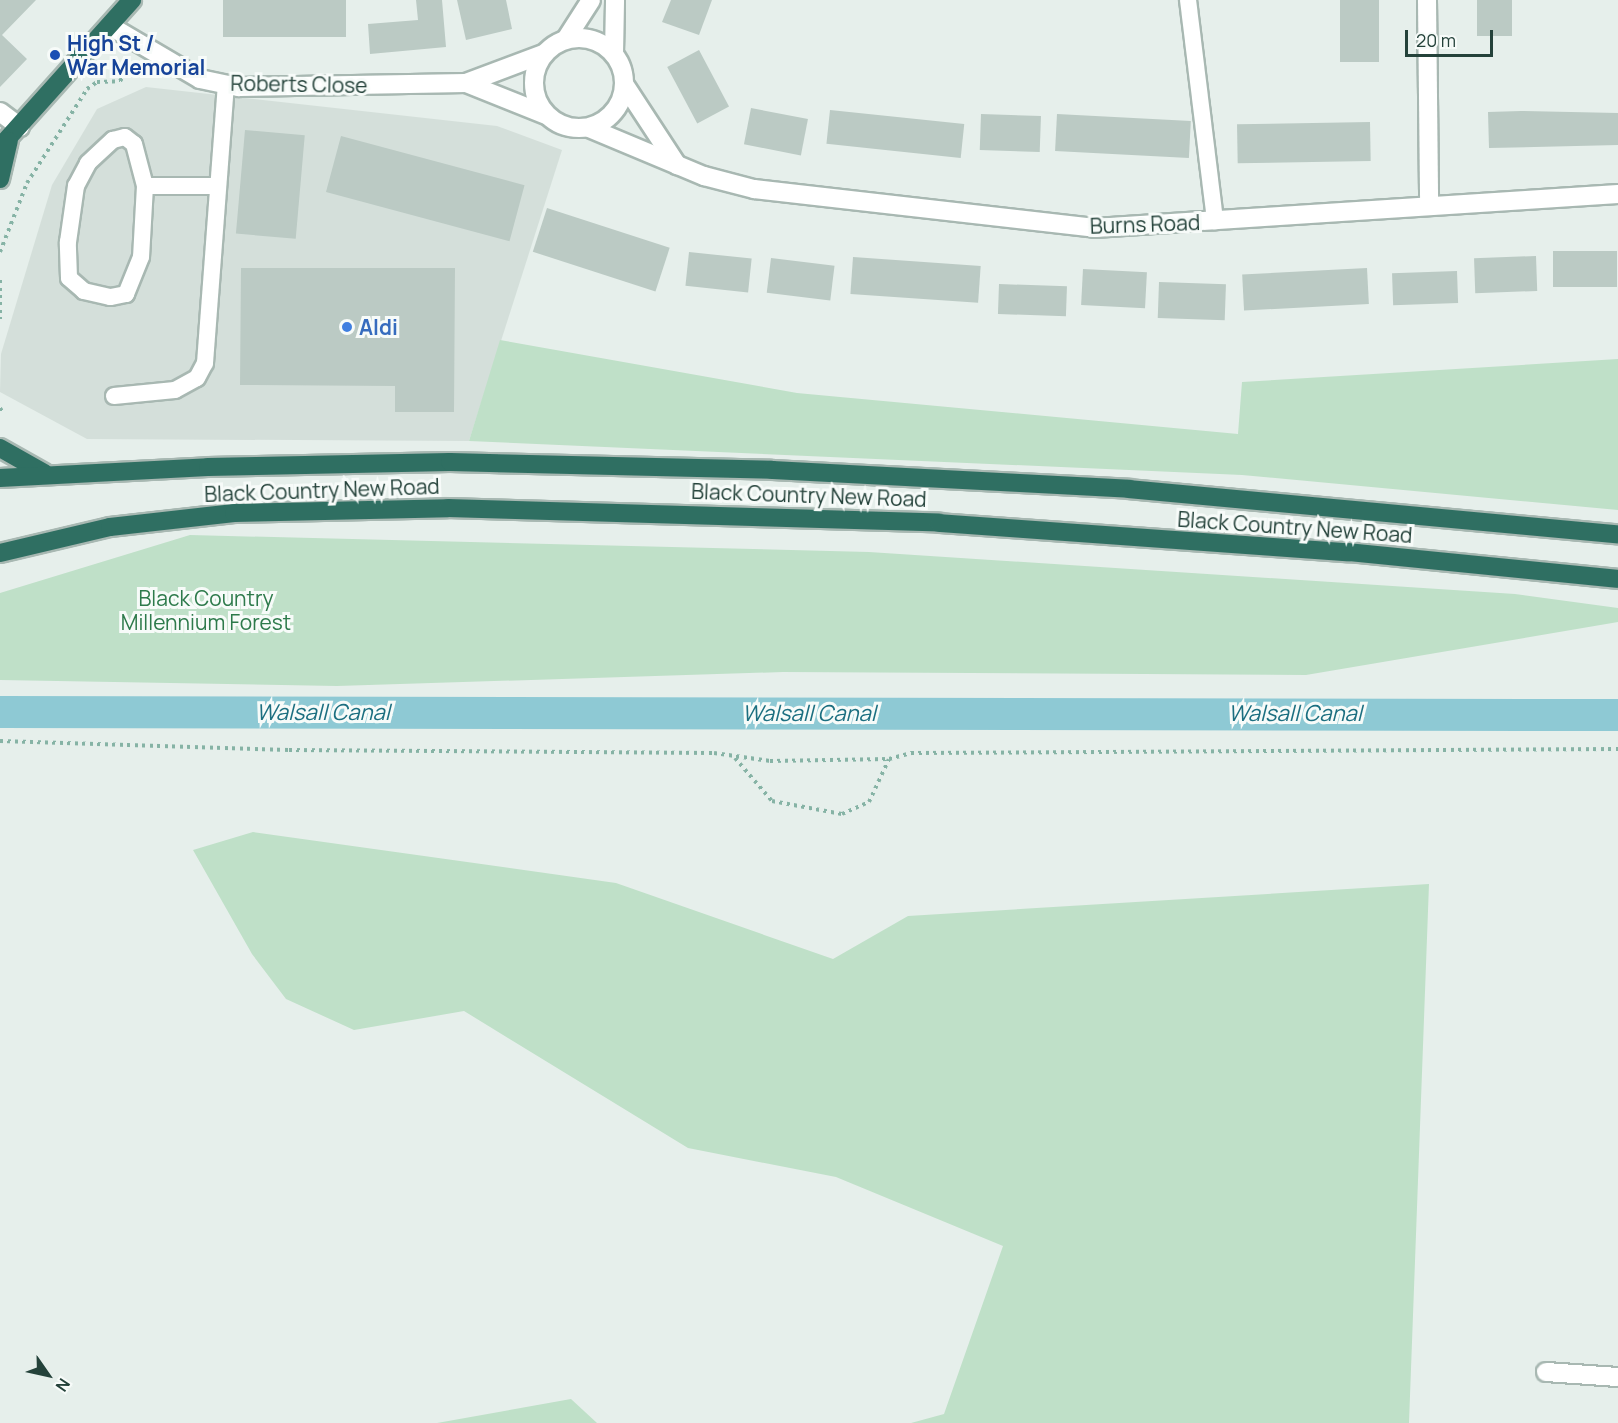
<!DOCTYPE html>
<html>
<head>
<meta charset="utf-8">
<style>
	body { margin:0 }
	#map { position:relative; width:1618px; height:1423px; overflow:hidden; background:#e6efeb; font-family:Manrope,sans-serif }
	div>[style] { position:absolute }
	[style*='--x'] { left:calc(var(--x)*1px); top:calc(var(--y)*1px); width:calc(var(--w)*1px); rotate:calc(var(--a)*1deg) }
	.built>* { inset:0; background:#d4dfda }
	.green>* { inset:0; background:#bfe0c8 }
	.canal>* { height:32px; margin:-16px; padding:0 16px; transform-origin:16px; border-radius:16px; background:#8ec9d4 }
	.building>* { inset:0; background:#bbcac4; transform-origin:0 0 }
	.path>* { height:4px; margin-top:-2px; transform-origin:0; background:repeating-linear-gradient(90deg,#86b3a5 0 3px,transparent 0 7.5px) }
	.roads { filter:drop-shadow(2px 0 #a8b8b2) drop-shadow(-2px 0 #a8b8b2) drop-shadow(0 2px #a8b8b2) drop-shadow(0 -2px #a8b8b2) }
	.lane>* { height:16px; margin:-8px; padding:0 8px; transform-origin:8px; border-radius:8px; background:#fff }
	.street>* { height:18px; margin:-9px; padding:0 9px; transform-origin:9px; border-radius:9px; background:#fff }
	.street>.ring { margin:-9px; padding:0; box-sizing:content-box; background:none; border:18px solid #fff; border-radius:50% }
	.highway>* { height:18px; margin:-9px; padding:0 9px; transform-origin:9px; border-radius:9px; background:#2f6f62 }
	.dots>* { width:16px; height:16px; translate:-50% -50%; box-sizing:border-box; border:3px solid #f7fbf9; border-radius:50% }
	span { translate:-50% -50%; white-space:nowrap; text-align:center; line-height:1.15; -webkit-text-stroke:6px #f7fbf9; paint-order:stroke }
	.transit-label { font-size:21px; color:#164399; font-weight:700 }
	.left { translate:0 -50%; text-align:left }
	.street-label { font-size:21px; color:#24423a }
	.shop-label { font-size:21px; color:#366cbe; font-weight:700 }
	.park-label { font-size:21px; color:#2d7a4b }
	.water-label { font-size:22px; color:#1c6f80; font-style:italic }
	.north { position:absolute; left:18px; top:1345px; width:60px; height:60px; -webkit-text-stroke:4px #f7fbf9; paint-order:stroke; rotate:124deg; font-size:16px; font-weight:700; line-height:24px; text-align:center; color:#24423a }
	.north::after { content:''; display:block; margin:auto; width:21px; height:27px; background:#24423a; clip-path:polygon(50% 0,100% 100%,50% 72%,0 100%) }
	.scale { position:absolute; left:1405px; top:30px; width:88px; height:27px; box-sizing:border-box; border:3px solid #24423a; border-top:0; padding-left:8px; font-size:18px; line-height:21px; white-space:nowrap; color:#24423a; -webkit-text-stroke:4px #f7fbf9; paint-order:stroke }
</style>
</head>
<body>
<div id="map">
	<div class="built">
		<i style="clip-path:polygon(146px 87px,497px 126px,562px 150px,469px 441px,87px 439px,0 392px,1px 354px,52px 185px,97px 109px)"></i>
	</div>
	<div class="green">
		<i style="clip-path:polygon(500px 340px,797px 393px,1238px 434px,1242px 382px,1618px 359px,1618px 510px,1242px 475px,469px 441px)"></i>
		<i style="clip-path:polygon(190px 535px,869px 552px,1515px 594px,1618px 608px,1618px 622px,1306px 675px,783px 672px,337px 686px,0 680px,0 593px)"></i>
		<i style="clip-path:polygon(253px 832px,616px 883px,833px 959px,908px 916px,1429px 884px,1409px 1423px,911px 1423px,944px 1414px,1003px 1246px,836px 1177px,688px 1148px,464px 1011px,354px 1030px,286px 999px,252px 954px,193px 850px)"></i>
		<i style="clip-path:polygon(571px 1399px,597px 1423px,437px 1423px)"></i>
	</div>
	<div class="canal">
		<i style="--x:0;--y:712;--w:1618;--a:0.11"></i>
	</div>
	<div class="building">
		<i style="clip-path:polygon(0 0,36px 0,2px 35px,27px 59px,0 87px)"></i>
		<i style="left:223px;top:0;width:123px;height:37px"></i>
		<i style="clip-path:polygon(416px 0,442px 0,446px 47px,370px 54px,368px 24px,418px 20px)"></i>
		<i style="clip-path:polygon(457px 0,506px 0,512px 29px,466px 40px)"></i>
		<i style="clip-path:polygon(671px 0,712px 0,699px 35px,662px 22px)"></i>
		<i style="left:1340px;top:0;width:39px;height:62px"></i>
		<i style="left:1477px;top:0;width:35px;height:36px"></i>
		<i style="left:699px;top:50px;width:64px;height:36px;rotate:62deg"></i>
		<i style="left:751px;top:108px;width:58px;height:37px;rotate:11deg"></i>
		<i style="left:830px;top:110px;width:135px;height:34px;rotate:6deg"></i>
		<i style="clip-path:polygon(1521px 111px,1618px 113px,1618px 145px,1489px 148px,1488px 112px)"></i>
		<i style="left:981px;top:114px;width:60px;height:36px;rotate:2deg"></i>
		<i style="left:1057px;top:114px;width:134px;height:37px;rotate:3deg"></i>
		<i style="left:1370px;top:122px;width:39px;height:133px;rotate:89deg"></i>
		<i style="left:245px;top:130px;width:60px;height:104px;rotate:5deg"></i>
		<i style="left:341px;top:136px;width:190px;height:58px;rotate:15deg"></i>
		<i style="left:547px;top:208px;width:129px;height:46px;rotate:18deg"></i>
		<i style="left:1617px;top:251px;width:36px;height:64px;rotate:90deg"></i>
		<i style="left:689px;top:252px;width:63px;height:34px;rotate:6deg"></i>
		<i style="left:1536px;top:256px;width:35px;height:62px;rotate:88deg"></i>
		<i style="left:853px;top:257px;width:128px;height:37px;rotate:4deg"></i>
		<i style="left:771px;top:258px;width:64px;height:35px;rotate:7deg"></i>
		<i style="clip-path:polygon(241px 268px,455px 268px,454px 412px,395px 412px,395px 386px,240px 385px)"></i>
		<i style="left:1367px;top:268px;width:36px;height:125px;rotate:87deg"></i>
		<i style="left:1083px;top:269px;width:64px;height:36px;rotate:3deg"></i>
		<i style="left:1457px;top:271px;width:32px;height:65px;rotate:88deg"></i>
		<i style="left:1159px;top:282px;width:67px;height:36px;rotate:2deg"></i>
		<i style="left:999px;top:284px;width:68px;height:30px;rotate:2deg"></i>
	</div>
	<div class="path">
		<i style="--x:0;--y:252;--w:74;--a:-68.6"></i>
		<i style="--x:27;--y:183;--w:112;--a:-57.4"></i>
		<i style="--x:87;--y:89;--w:12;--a:-35"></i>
		<i style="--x:97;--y:82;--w:23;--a:-2"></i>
		<i style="--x:120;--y:81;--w:21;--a:-55"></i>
		<i style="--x:0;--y:280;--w:39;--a:90"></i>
		<i style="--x:0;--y:408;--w:7;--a:56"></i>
		<i style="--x:0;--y:741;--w:289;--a:1.8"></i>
		<i style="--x:289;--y:750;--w:425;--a:0.4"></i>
		<i style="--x:714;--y:753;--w:57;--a:8.1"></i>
		<i style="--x:770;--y:761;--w:119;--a:-1"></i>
		<i style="--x:889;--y:759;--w:23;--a:-15"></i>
		<i style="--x:911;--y:753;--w:707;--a:-0.32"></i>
		<i style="--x:735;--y:758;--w:57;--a:49.3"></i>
		<i style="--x:772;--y:801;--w:71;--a:10.5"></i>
		<i style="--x:842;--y:814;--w:30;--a:-24"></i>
		<i style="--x:869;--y:802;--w:47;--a:-65.1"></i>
	</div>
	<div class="roads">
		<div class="lane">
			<i style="--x:1188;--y:0;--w:223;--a:83"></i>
			<i style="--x:125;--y:137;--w:11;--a:38"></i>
			<i style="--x:134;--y:144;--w:43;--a:75.3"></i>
			<i style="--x:145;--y:186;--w:71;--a:93.2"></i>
			<i style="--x:141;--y:257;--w:40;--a:112"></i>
			<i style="--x:126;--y:294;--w:16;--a:169"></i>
			<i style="--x:110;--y:297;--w:27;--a:-167"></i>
			<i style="--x:84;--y:291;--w:20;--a:-139"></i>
			<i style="--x:69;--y:278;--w:36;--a:-92"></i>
			<i style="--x:68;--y:242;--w:57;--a:-81.9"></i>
			<i style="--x:76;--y:186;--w:26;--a:-62"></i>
			<i style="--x:88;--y:163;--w:34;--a:-43"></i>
			<i style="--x:113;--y:140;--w:12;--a:-14"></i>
			<i style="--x:145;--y:186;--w:72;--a:0"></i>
			<i style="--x:114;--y:396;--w:61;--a:-5.6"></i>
			<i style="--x:175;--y:390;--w:25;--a:-29"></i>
			<i style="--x:197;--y:378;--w:17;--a:-62"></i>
			<i style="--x:205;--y:363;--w:279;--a:-85.7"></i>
		</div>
		<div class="street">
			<i style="--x:1427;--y:0;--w:205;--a:89.4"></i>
			<i style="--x:110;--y:26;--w:104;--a:30.5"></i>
			<i style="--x:200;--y:79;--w:40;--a:12"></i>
			<i style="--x:239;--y:87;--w:227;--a:-1"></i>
			<i style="--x:466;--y:83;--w:82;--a:-20.6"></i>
			<i class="ring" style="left:534px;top:38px;width:72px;height:72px"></i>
			<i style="--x:566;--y:39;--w:46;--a:-57.3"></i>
			<i style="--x:614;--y:54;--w:54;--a:-88.9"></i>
			<i style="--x:466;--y:83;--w:86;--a:21.8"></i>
			<i style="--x:624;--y:84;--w:97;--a:56.8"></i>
			<i style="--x:0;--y:112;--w:25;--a:37"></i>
			<i style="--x:589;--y:128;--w:125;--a:22.7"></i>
			<i style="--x:704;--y:176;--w:52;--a:14.6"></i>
			<i style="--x:754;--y:189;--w:343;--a:6.5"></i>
			<i style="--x:1095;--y:228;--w:524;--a:-3.72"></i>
			<i style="--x:1546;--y:1372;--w:72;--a:4"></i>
		</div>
		<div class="highway">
			<i style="--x:0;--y:147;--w:198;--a:-48.1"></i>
			<i style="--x:0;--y:179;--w:39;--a:-77"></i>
			<i style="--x:0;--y:448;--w:51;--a:29.6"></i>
			<i style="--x:0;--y:478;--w:208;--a:-3"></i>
			<i style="--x:208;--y:467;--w:242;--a:-1.2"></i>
			<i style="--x:450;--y:462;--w:322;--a:1.4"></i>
			<i style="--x:772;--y:470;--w:358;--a:3"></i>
			<i style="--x:1129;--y:489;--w:491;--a:5.3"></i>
			<i style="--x:0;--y:553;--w:113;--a:-13.3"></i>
			<i style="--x:110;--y:527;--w:125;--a:-6.4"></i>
			<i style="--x:234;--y:513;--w:214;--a:-1.3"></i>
			<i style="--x:448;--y:508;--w:491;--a:1.7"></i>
			<i style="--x:939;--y:523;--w:410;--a:4.1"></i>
			<i style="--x:1348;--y:552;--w:271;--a:5.7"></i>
		</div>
	</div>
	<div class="dots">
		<i style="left:55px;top:55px;background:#1a4fb4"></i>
		<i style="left:347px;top:327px;background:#3f7fe0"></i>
	</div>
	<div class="transit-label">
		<span class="left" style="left:67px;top:55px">High St /<br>War Memorial</span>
	</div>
	<div class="street-label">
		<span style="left:299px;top:84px;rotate:1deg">Roberts Close</span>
		<span style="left:1145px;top:224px;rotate:-2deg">Burns Road</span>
		<span style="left:322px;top:490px;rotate:-2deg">Black Country New Road</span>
		<span style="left:809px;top:495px;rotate:2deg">Black Country New Road</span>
		<span style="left:1295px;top:527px;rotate:4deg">Black Country New Road</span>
	</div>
	<div class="shop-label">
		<span class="left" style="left:359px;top:327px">Aldi</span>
	</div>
	<div class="park-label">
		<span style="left:206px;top:610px">Black Country<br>Millennium Forest</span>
	</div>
	<div class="water-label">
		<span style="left:323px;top:713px">Walsall Canal</span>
		<span style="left:809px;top:714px">Walsall Canal</span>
		<span style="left:1295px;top:714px">Walsall Canal</span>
	</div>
	<div class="north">N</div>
	<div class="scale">20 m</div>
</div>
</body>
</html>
